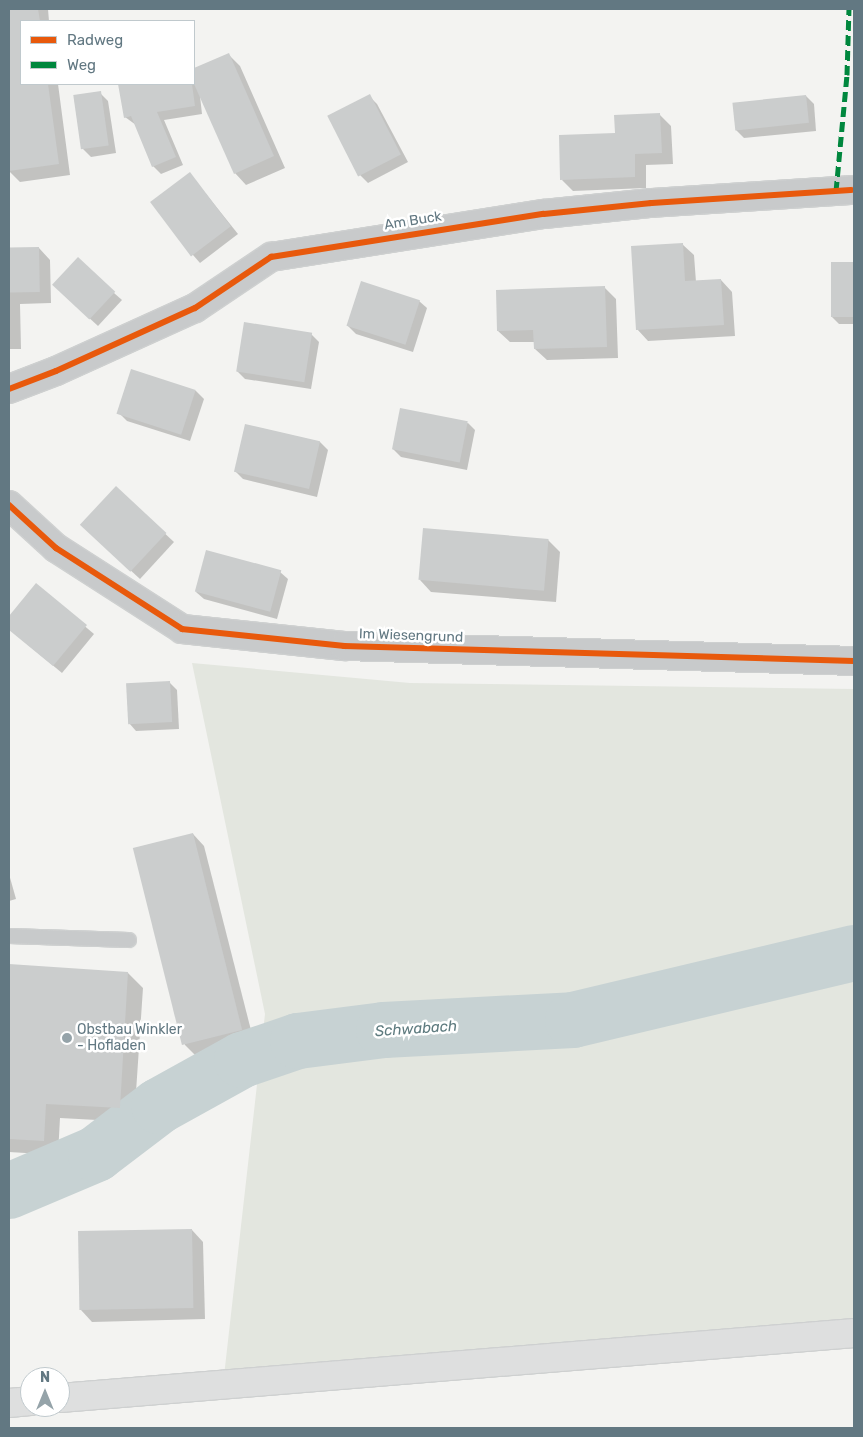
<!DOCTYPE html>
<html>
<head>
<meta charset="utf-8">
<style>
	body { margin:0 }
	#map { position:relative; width:863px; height:1437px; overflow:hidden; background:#f3f3f1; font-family:Rubik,sans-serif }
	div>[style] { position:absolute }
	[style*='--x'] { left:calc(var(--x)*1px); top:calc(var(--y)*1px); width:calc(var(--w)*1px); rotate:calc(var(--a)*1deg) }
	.green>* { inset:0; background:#e3e6df }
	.shadow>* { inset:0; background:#0003 }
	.river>* { height:56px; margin:-28px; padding:0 28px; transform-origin:28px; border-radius:28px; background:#c7d2d3 }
	.building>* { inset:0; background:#cbcdcd; transform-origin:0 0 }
	.roads { filter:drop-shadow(1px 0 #ced0d0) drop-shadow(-1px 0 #ced0d0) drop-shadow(0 1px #ced0d0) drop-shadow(0 -1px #ced0d0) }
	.service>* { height:14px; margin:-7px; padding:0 7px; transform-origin:7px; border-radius:7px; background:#c8cacb }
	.minor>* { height:28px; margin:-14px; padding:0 14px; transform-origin:14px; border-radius:14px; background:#c8cacb }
	.secondary>* { height:28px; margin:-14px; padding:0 14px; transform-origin:14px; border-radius:14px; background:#dedfdf }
	.quiet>* { height:5px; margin-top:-2.5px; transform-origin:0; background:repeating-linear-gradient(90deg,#00873e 0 10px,transparent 0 15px) }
	.cycleway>* { height:6px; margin:-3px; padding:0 3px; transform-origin:3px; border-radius:3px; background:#e8590c }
	.dots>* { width:14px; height:14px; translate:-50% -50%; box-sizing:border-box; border:2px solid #fff; border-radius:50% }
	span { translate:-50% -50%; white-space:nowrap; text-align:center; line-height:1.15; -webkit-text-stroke:5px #fff; paint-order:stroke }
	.street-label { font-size:14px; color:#627882 }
	.poi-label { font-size:14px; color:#627882 }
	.left { translate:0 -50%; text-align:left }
	.water-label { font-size:15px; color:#5e7b7f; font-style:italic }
	.frame { position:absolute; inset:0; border:10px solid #627882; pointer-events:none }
	.legend { position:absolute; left:20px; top:20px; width:175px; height:65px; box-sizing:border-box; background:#fff; border:1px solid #c0c9cd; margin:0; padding:6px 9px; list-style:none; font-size:15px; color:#627882 }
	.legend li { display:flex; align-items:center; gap:10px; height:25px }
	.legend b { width:25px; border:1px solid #c0c9cd }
	.north { position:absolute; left:20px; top:1367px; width:50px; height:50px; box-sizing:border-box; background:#fff; border:1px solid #c0c9cd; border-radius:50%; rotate:0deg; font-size:14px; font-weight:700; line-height:20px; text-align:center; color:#627882 }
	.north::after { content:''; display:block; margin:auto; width:18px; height:22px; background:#95a3a9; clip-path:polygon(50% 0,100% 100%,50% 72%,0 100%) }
</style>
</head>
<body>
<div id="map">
	<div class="green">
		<i style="clip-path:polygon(192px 663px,410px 683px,854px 689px,854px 1337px,224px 1376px,265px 1014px)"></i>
	</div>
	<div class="shadow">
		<i style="clip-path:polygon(9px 9px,48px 9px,49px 21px,21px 21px,21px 84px,58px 84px,70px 175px,20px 182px,9px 171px)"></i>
		<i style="clip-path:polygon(229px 55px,240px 66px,285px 168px,246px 185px,235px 173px,200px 96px,202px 114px,164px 120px,183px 165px,161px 174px,153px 166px,136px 125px,125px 117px,119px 84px,194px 84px,194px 61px,195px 69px)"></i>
		<i style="clip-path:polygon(100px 93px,108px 101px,116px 153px,91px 157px,83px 149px,74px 97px)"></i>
		<i style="clip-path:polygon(369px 96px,377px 104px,408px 162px,368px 183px,360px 175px)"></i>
		<i style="clip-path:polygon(806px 96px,814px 104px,816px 131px,744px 138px,736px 130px)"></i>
		<i style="clip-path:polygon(659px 114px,671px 126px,673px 164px,646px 165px,646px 188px,573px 191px,562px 180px,616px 134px)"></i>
		<i style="clip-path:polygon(190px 174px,238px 234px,200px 263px,193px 255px)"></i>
		<i style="clip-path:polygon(682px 244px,694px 255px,696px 282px,721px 280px,732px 292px,735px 336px,648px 341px,637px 329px)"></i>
		<i style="clip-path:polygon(39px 248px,50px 260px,51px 303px,20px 304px,21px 349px,9px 349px,9px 249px)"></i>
		<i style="clip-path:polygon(832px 263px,854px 263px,854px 324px,839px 324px,831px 316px)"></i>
		<i style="clip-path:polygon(604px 287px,616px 299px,618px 358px,547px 360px,535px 349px,535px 342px,510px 342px,498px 331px)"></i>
		<i style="clip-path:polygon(62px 293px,114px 293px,122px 300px,98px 326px)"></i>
		<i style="clip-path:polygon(419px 301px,427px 308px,413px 352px,356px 334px,348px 326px)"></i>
		<i style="clip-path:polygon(311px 334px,319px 342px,311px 389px,245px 379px,237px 371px)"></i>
		<i style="clip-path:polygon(132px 371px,196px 391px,204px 399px,190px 441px,127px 421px,119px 413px)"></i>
		<i style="clip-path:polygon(468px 423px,475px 430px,467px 470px,401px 457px,393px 449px)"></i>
		<i style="clip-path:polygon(246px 425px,320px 442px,328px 450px,317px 497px,243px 479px,235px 471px)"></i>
		<i style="clip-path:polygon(116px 488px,174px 542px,140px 579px,90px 533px)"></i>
		<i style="clip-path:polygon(548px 540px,560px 552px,556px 602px,431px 592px,420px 580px)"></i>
		<i style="clip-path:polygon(280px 572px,288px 579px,277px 619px,204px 599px,196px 592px)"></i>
		<i style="clip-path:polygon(36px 585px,94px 634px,62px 673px,9px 629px,9px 618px)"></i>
		<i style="clip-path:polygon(169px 682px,177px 690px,179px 729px,136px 731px,129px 723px)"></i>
		<i style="clip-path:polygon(193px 834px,204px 846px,254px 1042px,196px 1056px,185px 1045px,135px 849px)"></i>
		<i style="clip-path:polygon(9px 874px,16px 899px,9px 901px)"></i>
		<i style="clip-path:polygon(9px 966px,128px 973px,143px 988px,134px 1122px,60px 1118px,58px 1155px,9px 1152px)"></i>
		<i style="clip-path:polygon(192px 1230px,203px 1242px,205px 1319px,92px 1322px,81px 1310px)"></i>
	</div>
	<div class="river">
		<i style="--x:9;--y:1191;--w:95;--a:-23"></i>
		<i style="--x:96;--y:1154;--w:79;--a:-37.3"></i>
		<i style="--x:159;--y:1106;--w:95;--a:-29"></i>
		<i style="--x:242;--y:1060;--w:59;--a:-18.7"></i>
		<i style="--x:298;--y:1041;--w:87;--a:-7.3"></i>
		<i style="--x:384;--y:1030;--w:189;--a:-3"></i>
		<i style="--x:573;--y:1020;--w:289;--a:-13.4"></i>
	</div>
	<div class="building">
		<i style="clip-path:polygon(9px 9px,38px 9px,40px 21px,21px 21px,21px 84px,48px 84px,59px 164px,9px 171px)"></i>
		<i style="clip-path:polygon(229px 53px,274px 156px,234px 174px,194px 84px,194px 68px)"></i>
		<i style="clip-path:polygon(118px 84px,192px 84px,195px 106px,157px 112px,176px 157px,152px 167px,131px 116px,124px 118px)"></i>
		<i style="left:101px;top:91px;width:55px;height:28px;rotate:82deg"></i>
		<i style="left:370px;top:94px;width:68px;height:48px;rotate:63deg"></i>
		<i style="left:806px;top:95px;width:28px;height:74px;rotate:84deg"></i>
		<i style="clip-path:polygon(660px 113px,662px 153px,635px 154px,635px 177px,560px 180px,559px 135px,615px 133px,614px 115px)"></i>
		<i style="left:190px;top:172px;width:68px;height:50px;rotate:53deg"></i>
		<i style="clip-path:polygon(683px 243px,685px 281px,721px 279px,724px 325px,636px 330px,631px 246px)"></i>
		<i style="left:39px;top:247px;width:45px;height:30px;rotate:89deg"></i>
		<i style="left:78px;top:257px;width:51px;height:38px;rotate:43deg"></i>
		<i style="left:831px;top:262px;width:23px;height:55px"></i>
		<i style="left:361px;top:281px;width:62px;height:47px;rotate:18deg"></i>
		<i style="clip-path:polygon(605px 286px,607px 347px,534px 349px,533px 330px,497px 331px,496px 290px)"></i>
		<i style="left:244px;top:322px;width:69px;height:50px;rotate:9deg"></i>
		<i style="left:131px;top:369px;width:68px;height:47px;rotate:18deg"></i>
		<i style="left:400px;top:408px;width:69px;height:42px;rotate:11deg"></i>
		<i style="left:245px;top:424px;width:77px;height:49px;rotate:13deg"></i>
		<i style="left:116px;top:486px;width:69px;height:53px;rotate:43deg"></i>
		<i style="left:423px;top:528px;width:126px;height:52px;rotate:5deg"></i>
		<i style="left:206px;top:550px;width:78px;height:43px;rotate:15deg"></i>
		<i style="clip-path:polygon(36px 583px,87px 625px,53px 666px,9px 630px,9px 616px)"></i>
		<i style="left:170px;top:681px;width:41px;height:44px;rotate:87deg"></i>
		<i style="left:193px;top:833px;width:203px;height:62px;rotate:76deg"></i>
		<i style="clip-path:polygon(9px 964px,128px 972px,120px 1108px,46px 1104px,44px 1141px,9px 1139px)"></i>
		<i style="left:192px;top:1229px;width:79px;height:114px;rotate:89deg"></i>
	</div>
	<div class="roads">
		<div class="service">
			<i style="--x:9;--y:936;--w:120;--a:1.9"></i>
		</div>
		<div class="minor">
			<i style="--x:9;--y:389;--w:50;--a:-21"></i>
			<i style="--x:56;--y:371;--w:153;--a:-24.4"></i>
			<i style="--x:195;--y:308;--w:92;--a:-33.9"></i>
			<i style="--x:271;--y:257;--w:276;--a:-9"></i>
			<i style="--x:544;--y:214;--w:108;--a:-5.9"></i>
			<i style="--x:651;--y:203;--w:201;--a:-3.7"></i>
			<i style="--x:9;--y:505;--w:64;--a:42.5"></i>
			<i style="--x:56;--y:548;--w:150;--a:32.7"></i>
			<i style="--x:182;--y:629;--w:163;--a:6"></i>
			<i style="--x:344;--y:646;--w:510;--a:1.68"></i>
		</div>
		<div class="secondary">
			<i style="--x:60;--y:1398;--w:797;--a:-4.68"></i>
			<i style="--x:9;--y:1403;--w:21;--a:-5"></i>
		</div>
	</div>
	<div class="quiet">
		<i style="--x:836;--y:191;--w:117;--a:-84.6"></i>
		<i style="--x:847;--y:75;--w:66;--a:-88.3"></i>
	</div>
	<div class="cycleway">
		<i style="--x:9;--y:389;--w:50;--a:-21"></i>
		<i style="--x:56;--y:371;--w:153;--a:-24.4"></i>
		<i style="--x:195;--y:308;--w:92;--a:-33.9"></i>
		<i style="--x:271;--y:257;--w:276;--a:-9"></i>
		<i style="--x:544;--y:214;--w:108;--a:-5.9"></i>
		<i style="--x:651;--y:203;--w:201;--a:-3.7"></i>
		<i style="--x:9;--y:505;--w:64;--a:42.5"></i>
		<i style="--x:56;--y:548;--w:150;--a:32.7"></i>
		<i style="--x:182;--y:629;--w:163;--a:6"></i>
		<i style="--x:344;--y:646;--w:510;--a:1.68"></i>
	</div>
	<div class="dots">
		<i style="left:67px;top:1038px;background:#95a3a9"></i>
	</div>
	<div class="street-label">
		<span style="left:413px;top:221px;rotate:-9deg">Am Buck</span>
		<span style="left:411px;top:636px;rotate:2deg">Im Wiesengrund</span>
	</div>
	<div class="poi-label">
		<span class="left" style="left:77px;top:1038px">Obstbau Winkler<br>- Hofladen</span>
	</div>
	<div class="water-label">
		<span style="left:416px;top:1029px;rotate:-4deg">Schwabach</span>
	</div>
	<div class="frame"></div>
	<ul class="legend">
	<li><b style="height:6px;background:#e8590c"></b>Radweg</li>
	<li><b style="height:6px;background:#00873e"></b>Weg</li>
	</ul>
	<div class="north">N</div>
</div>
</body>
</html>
